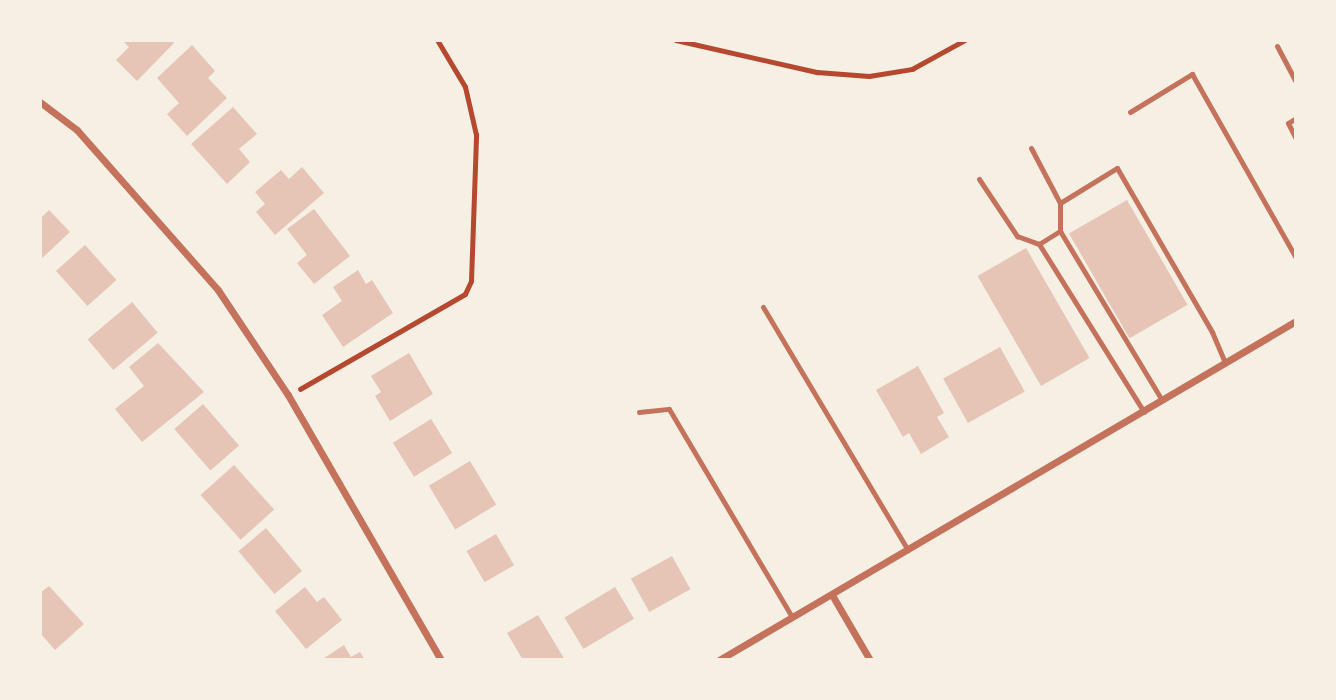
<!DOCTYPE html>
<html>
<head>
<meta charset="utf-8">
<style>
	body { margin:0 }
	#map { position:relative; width:1336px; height:700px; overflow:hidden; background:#f6efe4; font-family:"Alegreya Sans",sans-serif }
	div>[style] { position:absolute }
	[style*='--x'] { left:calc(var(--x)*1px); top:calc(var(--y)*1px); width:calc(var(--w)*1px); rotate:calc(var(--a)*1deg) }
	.building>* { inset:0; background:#e6c5b7; transform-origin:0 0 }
	.path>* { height:4.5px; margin:-2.25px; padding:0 2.25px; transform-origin:2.25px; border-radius:2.25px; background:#b5482f }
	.service>* { height:5px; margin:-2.5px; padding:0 2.5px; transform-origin:2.5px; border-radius:2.5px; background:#c5725c }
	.minor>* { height:7px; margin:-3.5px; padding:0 3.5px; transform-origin:3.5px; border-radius:3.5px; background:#c5725c }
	span { translate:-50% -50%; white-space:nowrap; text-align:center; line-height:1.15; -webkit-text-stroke:7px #f6efe4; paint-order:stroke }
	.frame { position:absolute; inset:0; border:42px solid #f6efe4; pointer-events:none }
</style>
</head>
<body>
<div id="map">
	<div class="building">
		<i style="clip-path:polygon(122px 40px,171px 40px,174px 43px,137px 81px,116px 60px,129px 47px)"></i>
		<i style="clip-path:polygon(192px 45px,215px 71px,208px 78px,227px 98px,187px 136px,167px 114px,179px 103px,157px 78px)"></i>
		<i style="clip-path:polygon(233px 107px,257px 134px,239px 149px,250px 162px,227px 184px,191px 144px)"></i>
		<i style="clip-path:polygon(302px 167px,324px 193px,275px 235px,256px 212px,265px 204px,255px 192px,281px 170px,289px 179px)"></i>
		<i style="left:1127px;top:200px;width:121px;height:67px;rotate:60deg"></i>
		<i style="clip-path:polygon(314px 209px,350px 256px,314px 284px,297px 263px,307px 255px,287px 229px)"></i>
		<i style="clip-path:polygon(49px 210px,70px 232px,40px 260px,40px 219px)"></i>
		<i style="left:85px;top:245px;width:47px;height:39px;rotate:48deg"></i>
		<i style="left:1026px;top:248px;width:127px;height:56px;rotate:60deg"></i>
		<i style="clip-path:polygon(358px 270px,366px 284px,372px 280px,393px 313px,343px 347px,322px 315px,342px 301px,333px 287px)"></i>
		<i style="left:132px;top:302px;width:40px;height:58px;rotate:50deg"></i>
		<i style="clip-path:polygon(158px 343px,204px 392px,142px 442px,115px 409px,144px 386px,129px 367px)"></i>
		<i style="left:1000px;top:347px;width:51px;height:65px;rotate:61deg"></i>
		<i style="clip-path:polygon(409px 353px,433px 394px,390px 421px,375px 396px,381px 392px,371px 376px)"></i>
		<i style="clip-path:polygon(918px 366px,944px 413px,937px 417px,949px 437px,921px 454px,909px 433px,903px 437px,876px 390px)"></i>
		<i style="left:203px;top:404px;width:55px;height:38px;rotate:49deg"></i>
		<i style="left:431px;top:419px;width:40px;height:45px;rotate:58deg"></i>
		<i style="left:470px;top:461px;width:51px;height:48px;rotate:59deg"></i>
		<i style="left:234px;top:465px;width:60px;height:45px;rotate:48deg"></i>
		<i style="left:266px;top:528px;width:56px;height:36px;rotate:50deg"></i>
		<i style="left:496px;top:534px;width:36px;height:34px;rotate:60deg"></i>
		<i style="left:672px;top:556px;width:38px;height:47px;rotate:61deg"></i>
		<i style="clip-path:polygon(49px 586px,84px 624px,55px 650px,40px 633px,40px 593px)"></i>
		<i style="clip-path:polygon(305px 587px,317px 602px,324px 597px,342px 620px,306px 649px,275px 611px)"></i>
		<i style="left:615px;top:587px;width:37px;height:59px;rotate:59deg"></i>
		<i style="clip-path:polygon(538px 615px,565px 660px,523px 660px,507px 633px)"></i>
		<i style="clip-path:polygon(344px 645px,351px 657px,360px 652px,365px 660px,321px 660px)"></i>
	</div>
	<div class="path">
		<i style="--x:676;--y:40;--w:145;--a:12.8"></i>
		<i style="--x:817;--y:72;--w:52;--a:4.4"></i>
		<i style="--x:869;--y:76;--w:44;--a:-9.2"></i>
		<i style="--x:912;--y:69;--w:60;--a:-28.7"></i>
		<i style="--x:300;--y:389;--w:190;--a:-29.9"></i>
		<i style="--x:465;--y:294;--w:14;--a:-65"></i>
		<i style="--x:471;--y:281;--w:146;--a:-88"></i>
		<i style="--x:476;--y:135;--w:49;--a:-102.9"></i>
		<i style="--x:465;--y:87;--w:55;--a:-120.8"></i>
	</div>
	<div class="service">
		<i style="--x:1277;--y:46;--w:41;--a:62.2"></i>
		<i style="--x:1130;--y:112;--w:73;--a:-31.5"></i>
		<i style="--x:1192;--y:74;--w:211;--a:60.5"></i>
		<i style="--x:1296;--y:118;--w:9;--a:148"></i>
		<i style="--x:1288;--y:123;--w:18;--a:63"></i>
		<i style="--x:1031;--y:148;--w:62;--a:62.2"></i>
		<i style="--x:979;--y:179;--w:69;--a:56.3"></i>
		<i style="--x:1017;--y:236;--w:23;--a:20"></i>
		<i style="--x:1039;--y:244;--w:198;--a:58"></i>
		<i style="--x:1060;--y:231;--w:197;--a:58.9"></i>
		<i style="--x:1039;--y:244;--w:25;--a:-32"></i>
		<i style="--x:1060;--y:231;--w:28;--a:-90"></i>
		<i style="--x:1060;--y:203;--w:67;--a:-31.6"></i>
		<i style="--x:1117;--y:168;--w:190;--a:59.9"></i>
		<i style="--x:1212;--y:332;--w:34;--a:67"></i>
		<i style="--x:763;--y:307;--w:283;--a:59.2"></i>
		<i style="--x:639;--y:412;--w:30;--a:-6"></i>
		<i style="--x:669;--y:409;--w:242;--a:59.4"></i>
	</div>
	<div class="minor">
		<i style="--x:40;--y:102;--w:46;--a:37.1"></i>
		<i style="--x:77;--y:130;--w:213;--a:48.6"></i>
		<i style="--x:218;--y:290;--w:126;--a:56.3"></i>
		<i style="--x:288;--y:395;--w:306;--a:60"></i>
		<i style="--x:832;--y:595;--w:75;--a:59.7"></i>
		<i style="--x:719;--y:660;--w:669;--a:-30.44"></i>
	</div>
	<div class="frame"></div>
</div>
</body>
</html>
